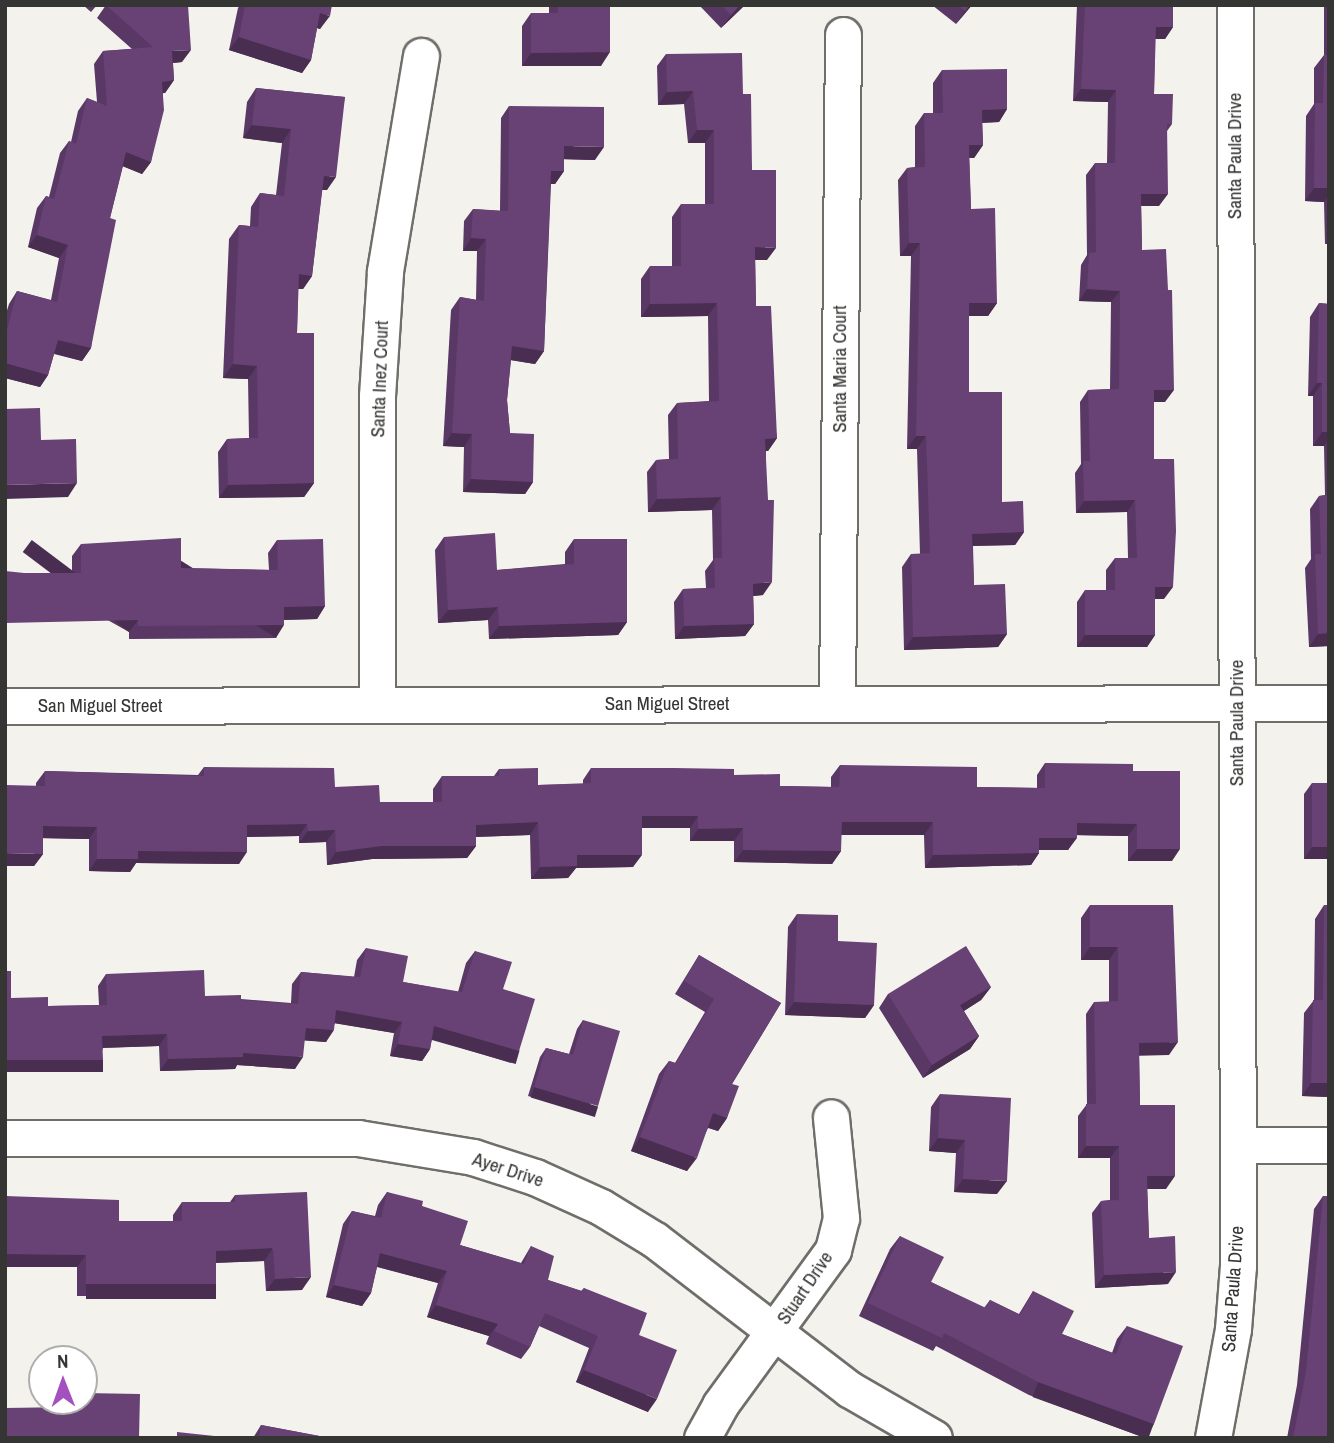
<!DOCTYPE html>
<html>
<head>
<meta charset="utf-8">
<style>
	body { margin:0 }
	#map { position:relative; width:1334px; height:1443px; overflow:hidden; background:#f3f2ed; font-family:"Archivo Narrow",sans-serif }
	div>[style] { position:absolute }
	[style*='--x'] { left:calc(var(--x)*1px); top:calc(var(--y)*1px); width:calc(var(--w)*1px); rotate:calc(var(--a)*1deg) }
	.roads { filter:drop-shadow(2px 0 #6f6e6a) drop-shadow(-2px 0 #6f6e6a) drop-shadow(0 2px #6f6e6a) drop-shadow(0 -2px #6f6e6a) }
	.street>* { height:35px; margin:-17.5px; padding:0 17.5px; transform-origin:17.5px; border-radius:17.5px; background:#fff }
	.wall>* { inset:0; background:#593865 }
	.shaded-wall>* { inset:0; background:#492e52; transform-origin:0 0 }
	.building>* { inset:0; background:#684175; transform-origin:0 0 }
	span { translate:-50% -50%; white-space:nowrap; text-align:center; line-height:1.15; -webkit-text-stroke:7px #fff; paint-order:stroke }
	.street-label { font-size:19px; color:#353533 }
	.frame { position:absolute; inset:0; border:7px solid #353533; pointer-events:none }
	.north { position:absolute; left:28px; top:1345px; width:70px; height:70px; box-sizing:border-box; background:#fff; border:2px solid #aeaead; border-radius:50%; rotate:359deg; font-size:19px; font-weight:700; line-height:28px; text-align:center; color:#353533 }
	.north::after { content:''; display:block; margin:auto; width:24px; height:32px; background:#a550bf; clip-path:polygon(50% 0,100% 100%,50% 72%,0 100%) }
</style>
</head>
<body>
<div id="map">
	<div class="roads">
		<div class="street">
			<i style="--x:377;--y:704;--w:308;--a:-90"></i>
			<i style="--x:377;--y:396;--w:125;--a:-86.3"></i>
			<i style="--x:385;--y:271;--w:218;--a:-80.5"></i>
			<i style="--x:837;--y:704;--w:669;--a:-89.49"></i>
			<i style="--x:5;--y:706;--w:1324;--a:-0.13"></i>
			<i style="--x:5;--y:1138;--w:353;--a:0"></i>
			<i style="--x:358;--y:1138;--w:117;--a:9.4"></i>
			<i style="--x:473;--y:1157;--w:65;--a:17.9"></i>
			<i style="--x:535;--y:1177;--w:72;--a:24.4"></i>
			<i style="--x:601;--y:1207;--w:63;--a:31.4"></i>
			<i style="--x:655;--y:1240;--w:245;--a:37.5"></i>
			<i style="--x:849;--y:1389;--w:98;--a:30"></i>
			<i style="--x:1239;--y:1145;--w:90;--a:0"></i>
			<i style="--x:702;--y:1438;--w:38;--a:-61"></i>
			<i style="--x:720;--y:1405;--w:192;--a:-53.9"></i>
			<i style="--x:833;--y:1250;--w:33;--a:-76"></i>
			<i style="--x:841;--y:1218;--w:101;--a:-95.7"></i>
			<i style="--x:1213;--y:1438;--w:111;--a:-79.6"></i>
			<i style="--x:1233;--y:1329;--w:63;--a:-85.5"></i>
			<i style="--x:1238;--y:1266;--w:1261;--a:-90.14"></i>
		</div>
	</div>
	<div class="wall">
		<i style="clip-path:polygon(83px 5px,97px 5px,91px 12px)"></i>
		<i style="clip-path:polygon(106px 5px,182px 62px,173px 63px,174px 80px,165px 93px,163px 93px,151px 162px,142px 174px,123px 166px,110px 218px,91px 348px,82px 361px,54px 354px,48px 375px,40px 387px,5px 378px,5px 317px,9px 304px,17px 291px,51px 300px,59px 258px,28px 247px,37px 208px,46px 196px,49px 197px,60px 153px,69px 141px,71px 142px,78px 111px,87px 98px,97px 102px,94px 64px,103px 51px,132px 49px,97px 18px)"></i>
		<i style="clip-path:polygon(240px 5px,332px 5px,320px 29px,317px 28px,311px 60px,302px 73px,229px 50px,238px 8px)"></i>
		<i style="clip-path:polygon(549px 5px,610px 5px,601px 66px,522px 66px,522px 26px,531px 13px,549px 13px)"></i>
		<i style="clip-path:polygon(699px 5px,745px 5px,721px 28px)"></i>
		<i style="clip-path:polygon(932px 5px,972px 5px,956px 24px)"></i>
		<i style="clip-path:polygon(1077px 5px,1173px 5px,1173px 27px,1165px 39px,1155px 39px,1154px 94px,1172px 124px,1167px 131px,1159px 206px,1141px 206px,1142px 250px,1165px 402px,1154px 402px,1154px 459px,1164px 599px,1155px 599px,1155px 635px,1147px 647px,1077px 647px,1077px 602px,1085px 590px,1106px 590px,1106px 570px,1115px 558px,1128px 558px,1127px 512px,1076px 513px,1075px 473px,1081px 464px,1080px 402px,1088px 390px,1110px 389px,1111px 302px,1079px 301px,1081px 265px,1087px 255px,1086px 175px,1095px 163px,1107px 163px,1108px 102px,1073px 101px)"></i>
		<i style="clip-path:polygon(1324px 5px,1329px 5px,1329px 244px,1325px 244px,1324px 202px,1305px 201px,1306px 116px,1314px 104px,1314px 68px,1324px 55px)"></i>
		<i style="clip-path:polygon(666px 54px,743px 94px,752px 170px,767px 260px,755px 260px,756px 306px,777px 438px,768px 451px,766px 451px,763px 595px,753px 596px,754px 624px,745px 636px,675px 639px,674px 602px,683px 589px,706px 588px,705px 571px,713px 560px,712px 510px,648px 512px,647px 472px,656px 460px,669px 459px,668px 415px,677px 403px,709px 401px,708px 316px,641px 317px,641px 279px,650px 266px,672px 266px,672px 217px,681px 204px,705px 204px,705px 143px,688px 143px,684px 104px,658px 105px,657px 66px)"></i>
		<i style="clip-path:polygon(942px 70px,1007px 109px,999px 122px,982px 123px,983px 145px,974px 158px,969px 158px,971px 209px,997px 303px,988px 316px,969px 316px,969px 392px,1002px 502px,1024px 532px,1015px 545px,973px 546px,974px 585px,1007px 634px,998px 647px,904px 650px,902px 567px,911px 554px,920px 554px,917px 449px,907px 449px,911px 256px,900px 256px,898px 180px,907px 168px,915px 167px,915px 126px,924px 113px,933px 113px,933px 83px)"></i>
		<i style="clip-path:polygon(256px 88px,345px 97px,327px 190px,322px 190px,312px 276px,303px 289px,298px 289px,297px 333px,314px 483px,304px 497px,219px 498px,218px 452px,227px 439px,249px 438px,248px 379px,223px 378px,229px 239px,239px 225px,250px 226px,251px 207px,260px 193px,276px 195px,282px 143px,243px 138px,247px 102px)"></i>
		<i style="clip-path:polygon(509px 106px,595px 160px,564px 159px,564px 171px,555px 184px,551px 184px,544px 351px,535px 364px,511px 360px,507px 400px,510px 433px,533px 482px,525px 494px,463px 492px,464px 447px,443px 446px,451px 310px,460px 297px,476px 300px,477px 251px,463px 251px,464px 221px,473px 209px,500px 211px,501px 118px)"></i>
		<i style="clip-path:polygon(1319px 303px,1329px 304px,1329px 646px,1309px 647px,1305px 568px,1311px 559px,1310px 509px,1319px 496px,1325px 495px,1324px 446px,1313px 446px,1313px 396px,1308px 396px,1310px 317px)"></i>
		<i style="clip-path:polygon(444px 537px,497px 570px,565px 564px,565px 552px,574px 539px,627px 622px,618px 635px,489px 639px,488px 620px,438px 623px,435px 550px)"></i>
		<i style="clip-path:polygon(277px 540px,325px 606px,317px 619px,284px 620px,276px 638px,129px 639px,129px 632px,24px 573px,72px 573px,72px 556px,81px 544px,181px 568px,269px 570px,268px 553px)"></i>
		<i style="clip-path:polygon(1045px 763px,1133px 771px,1172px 861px,1128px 861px,1128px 836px,1077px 835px,1068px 850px,1039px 850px,1039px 853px,1031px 865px,925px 868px,924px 835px,841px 835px,841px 851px,832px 864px,734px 862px,734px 841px,690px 841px,690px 828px,642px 828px,633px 867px,576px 868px,568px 878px,531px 879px,530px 835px,476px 837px,476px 846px,467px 858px,372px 859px,327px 865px,326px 842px,299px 843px,299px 836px,247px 837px,239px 864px,136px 863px,130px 872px,89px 871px,89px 839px,43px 838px,43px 854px,34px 866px,36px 783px,45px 771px,198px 775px,204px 767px,335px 787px,380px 802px,433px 802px,433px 789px,442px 776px,494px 776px,499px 769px,538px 785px,583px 784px,583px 780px,591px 768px,734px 775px,780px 786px,831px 787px,831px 777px,840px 765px,977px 787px,1037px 788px,1037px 775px)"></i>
		<i style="clip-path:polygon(1312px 783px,1329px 783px,1329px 859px,1304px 859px,1304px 794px)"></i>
		<i style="clip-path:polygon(1090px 905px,1173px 905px,1169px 1055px,1139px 1055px,1140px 1105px,1166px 1189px,1147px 1189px,1149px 1238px,1168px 1284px,1095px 1288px,1092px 1213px,1101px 1201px,1110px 1200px,1110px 1158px,1078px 1158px,1078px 1116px,1087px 1104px,1086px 1014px,1094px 1002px,1109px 1002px,1109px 960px,1081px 960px,1081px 918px)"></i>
		<i style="clip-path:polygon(1324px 905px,1329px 905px,1329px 1097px,1302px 1096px,1304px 1013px,1314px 1000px,1315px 919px)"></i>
		<i style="clip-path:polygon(797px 914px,838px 941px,874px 1005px,865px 1018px,785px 1015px,788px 927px)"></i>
		<i style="clip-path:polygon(366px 948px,403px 982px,458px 992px,466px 963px,475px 951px,503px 989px,519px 1051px,511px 1063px,432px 1039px,430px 1049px,422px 1061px,390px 1056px,394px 1033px,335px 1023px,326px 1042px,304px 1040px,295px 1069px,237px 1065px,235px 1069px,160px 1071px,159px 1046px,103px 1048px,95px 1072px,11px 998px,48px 1006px,99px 1005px,98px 986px,106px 974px,205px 996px,291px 1003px,292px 984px,301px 972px,354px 977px,357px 960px)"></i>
		<i style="clip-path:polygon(699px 955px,781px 1003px,732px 1084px,727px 1118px,718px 1131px,708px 1128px,687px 1171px,631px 1151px,659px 1074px,669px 1061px,675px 1063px,705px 1012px,675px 994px)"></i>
		<i style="clip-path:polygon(991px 987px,981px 1000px,964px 1011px,979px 1036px,970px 1049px,923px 1078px,879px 1008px,888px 994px)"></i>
		<i style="clip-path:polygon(583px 1020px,591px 1115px,528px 1096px,540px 1057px,546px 1048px,569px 1054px,577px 1029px)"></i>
		<i style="clip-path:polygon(940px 1094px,997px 1194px,954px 1192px,956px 1153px,929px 1151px,931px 1107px)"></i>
		<i style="clip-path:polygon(387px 1192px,422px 1206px,460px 1245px,521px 1263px,531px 1246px,548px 1280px,581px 1291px,584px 1288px,639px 1335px,648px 1412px,576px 1382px,589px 1348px,539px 1326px,530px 1347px,521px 1359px,486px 1344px,489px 1336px,427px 1317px,438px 1283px,377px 1267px,371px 1293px,362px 1306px,326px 1297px,343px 1224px,352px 1211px,375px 1216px,378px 1205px)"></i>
		<i style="clip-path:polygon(235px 1195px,302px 1290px,266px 1291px,264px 1261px,216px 1263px,207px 1296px,77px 1296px,77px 1267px,5px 1267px,5px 1196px,119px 1221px,173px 1221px,173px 1215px,182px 1202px,230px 1202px)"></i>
		<i style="clip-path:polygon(1323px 1196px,1329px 1438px,1287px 1438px,1297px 1385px,1314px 1209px)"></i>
		<i style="clip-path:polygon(900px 1236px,931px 1282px,984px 1308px,990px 1300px,1019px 1314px,1033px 1291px,1062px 1334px,1112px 1353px,1117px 1339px,1127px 1326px,1154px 1424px,1145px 1438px,1029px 1395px,936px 1346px,933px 1351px,859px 1316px,890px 1249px)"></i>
		<i style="clip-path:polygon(64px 1401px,84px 1401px,139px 1438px,62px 1407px,62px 1404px)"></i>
		<i style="clip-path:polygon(261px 1425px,330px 1438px,253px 1438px)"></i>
	</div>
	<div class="shaded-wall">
		<i style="clip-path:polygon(740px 5px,745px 5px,721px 28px,731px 15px)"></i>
		<i style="clip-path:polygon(970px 5px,972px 5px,956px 24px,965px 11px)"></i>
		<i style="clip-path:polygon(320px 13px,330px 16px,320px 29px,311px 26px)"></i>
		<i style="clip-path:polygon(1156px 27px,1173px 27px,1165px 39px,1147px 39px)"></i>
		<i style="clip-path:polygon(239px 37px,311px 60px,302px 73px,229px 50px)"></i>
		<i style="clip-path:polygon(191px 50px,182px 62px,163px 64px,172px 51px)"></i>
		<i style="clip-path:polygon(610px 52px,601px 66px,522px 66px,531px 53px)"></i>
		<i style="clip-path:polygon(174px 80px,165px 93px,153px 94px,162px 82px)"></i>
		<i style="clip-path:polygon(1081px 89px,1116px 90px,1108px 102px,1073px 101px)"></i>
		<i style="clip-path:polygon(693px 91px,684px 104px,658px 105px,667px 92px)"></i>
		<i style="clip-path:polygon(1007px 109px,999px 122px,973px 123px,982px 110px)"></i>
		<i style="clip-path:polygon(252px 125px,291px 129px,282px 143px,243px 138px)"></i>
		<i style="clip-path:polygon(697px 130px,714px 130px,705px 143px,688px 143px)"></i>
		<i style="clip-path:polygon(969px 145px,983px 145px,974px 158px,960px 158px)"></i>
		<i style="clip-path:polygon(564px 146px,604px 147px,595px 160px,555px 159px)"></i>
		<i style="clip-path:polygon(126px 152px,151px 162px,142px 174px,117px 164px)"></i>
		<i style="clip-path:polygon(551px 171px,564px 171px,555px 184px,542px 184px)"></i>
		<i style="clip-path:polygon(324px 176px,336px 177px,327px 190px,314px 189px)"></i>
		<i style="clip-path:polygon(1314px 188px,1329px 188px,1329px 195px,1324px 202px,1305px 201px)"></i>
		<i style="clip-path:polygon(1141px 194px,1168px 194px,1159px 206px,1133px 206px)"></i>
		<i style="clip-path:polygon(37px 235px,68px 245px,59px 258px,28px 247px)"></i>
		<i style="clip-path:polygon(471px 238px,486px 239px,477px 251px,463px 251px)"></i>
		<i style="clip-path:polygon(909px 243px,920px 243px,911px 256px,900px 256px)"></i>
		<i style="clip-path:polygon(755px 247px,776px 248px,767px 260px,746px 260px)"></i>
		<i style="clip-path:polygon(299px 274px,312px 276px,303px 289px,289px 288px)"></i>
		<i style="clip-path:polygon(1087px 289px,1120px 291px,1111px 302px,1079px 301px)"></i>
		<i style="clip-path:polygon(717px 303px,708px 316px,641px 317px,650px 304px)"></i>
		<i style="clip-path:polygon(969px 303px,997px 303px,988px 316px,960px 316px)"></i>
		<i style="clip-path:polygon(58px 340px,91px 348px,82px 361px,49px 352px)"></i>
		<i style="clip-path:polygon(512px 346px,544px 351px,535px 364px,504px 359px)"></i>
		<i style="clip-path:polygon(5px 363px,48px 375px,40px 387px,5px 378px)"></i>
		<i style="clip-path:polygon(233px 364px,257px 366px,248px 379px,223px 378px)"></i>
		<i style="clip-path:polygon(1317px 383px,1322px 383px,1313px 396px,1308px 396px)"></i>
		<i style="clip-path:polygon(1154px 390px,1174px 390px,1165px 402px,1145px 402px)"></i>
		<i style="clip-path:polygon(1322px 432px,1329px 432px,1329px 439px,1324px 446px,1313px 446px)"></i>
		<i style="clip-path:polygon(452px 433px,472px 434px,464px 447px,443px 446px)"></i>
		<i style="clip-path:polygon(916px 436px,926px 436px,917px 449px,907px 449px)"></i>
		<i style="clip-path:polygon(777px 438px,768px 451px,756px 451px,765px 439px)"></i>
		<i style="clip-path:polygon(471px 479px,533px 482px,525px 494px,463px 492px)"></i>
		<i style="clip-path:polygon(77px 483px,68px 497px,5px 499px,5px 485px)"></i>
		<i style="clip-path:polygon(314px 483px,304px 497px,219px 498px,228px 485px)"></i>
		<i style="clip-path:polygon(721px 497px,712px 510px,648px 512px,657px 499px)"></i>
		<i style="clip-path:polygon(1135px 500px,1127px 512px,1076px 513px,1084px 501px)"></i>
		<i style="clip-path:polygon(1024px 532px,1015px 545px,963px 546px,972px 534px)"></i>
		<i style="clip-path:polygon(772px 582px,763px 595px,744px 597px,753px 584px)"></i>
		<i style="clip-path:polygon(1155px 587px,1173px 587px,1164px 599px,1147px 599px)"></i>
		<i style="clip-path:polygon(325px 606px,317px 619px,275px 620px,284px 607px)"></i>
		<i style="clip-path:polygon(498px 607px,488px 620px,438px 623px,448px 610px)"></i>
		<i style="left:138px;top:620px;width:15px;height:133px;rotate:127deg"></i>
		<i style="clip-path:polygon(627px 622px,618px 635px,489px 639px,499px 626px)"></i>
		<i style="clip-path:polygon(754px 624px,745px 636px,675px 639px,684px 626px)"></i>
		<i style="left:284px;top:625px;width:15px;height:146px;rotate:122deg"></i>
		<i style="clip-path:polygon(1329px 633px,1329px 646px,1309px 647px,1318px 634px)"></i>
		<i style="clip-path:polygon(1007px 634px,998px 647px,904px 650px,913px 637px)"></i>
		<i style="clip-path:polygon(1085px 635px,1155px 635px,1147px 647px,1077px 647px)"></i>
		<i style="clip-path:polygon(642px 816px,698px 816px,690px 828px,633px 828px)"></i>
		<i style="clip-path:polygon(538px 822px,530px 835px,467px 837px,476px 825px)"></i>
		<i style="clip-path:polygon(842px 822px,933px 822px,924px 835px,833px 835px)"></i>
		<i style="clip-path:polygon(1077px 823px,1137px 824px,1128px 836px,1068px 835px)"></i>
		<i style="clip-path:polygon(307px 824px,299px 836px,238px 837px,247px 825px)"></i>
		<i style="clip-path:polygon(43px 826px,97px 827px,89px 839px,34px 838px)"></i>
		<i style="clip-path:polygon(743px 828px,734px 841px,690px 841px,698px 829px)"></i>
		<i style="clip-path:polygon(335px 830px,326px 842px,299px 843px,308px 831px)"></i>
		<i style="clip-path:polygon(1039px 838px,1077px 838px,1068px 850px,1031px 850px)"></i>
		<i style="clip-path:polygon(381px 846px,476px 846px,467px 858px,372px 859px,327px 865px,336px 852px)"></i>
		<i style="clip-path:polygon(1312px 847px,1329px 847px,1329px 859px,1304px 859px)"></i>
		<i style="clip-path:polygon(1137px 849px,1180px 849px,1172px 861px,1128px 861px)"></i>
		<i style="clip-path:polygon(743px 850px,841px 851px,832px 864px,734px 862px)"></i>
		<i style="clip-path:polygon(138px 851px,247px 852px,239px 864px,136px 863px,130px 872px,89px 871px,97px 859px)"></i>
		<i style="clip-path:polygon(5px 853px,43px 854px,34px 866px,5px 866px)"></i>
		<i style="clip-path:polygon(1039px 853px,1031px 865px,925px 868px,933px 855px)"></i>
		<i style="clip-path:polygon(577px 855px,642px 855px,633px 867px,576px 868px,568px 878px,531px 879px,540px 867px)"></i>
		<i style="clip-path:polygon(1090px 947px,1118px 947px,1109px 960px,1081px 960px)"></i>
		<i style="clip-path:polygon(991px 987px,981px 1000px,951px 1019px,960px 1005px)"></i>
		<i style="clip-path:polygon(794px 1002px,874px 1005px,865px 1018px,785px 1015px)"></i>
		<i style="clip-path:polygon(336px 1010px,402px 1022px,394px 1033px,327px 1022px)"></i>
		<i style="left:434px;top:1026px;width:89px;height:14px;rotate:16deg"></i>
		<i style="clip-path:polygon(306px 1028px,334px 1030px,326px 1042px,297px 1040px)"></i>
		<i style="clip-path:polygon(167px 1034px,159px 1046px,94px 1048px,102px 1036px)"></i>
		<i style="clip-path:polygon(979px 1036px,970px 1049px,923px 1078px,932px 1065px)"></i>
		<i style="clip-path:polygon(1178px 1042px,1169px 1055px,1130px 1056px,1139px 1043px)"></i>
		<i style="clip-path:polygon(398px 1044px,430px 1049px,422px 1061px,390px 1056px)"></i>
		<i style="clip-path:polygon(243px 1053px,303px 1057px,295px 1069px,237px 1065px,235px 1069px,160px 1071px,168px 1059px)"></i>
		<i style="left:5px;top:1060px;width:98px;height:12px"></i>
		<i style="clip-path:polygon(1311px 1083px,1329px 1083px,1329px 1097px,1302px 1096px)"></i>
		<i style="left:534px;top:1087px;width:67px;height:11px;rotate:17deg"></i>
		<i style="clip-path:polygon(713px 1113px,727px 1118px,718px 1131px,704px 1126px)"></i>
		<i style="clip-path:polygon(640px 1137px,697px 1158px,687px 1171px,631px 1151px)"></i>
		<i style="clip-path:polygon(938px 1138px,965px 1140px,956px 1153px,929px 1151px)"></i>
		<i style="clip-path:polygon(1086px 1146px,1119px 1146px,1110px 1158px,1078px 1158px)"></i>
		<i style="clip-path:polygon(1147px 1176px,1175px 1176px,1166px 1189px,1138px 1189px)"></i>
		<i style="clip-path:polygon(963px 1179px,1007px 1181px,997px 1194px,954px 1192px)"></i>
		<i style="clip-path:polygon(273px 1248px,264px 1261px,207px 1263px,216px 1251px)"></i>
		<i style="clip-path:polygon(380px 1253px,447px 1271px,438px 1283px,371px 1265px)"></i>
		<i style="clip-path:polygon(5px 1254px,86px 1255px,77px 1267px,5px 1267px)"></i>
		<i style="clip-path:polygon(1176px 1272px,1168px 1284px,1095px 1288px,1104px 1275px)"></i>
		<i style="clip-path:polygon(311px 1277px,302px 1290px,266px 1291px,275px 1279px)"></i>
		<i style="left:86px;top:1284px;width:130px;height:15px"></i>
		<i style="clip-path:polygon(334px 1285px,371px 1293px,362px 1306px,326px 1297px)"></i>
		<i style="clip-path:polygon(436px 1305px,498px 1324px,489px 1336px,427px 1317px)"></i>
		<i style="clip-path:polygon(584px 1370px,657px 1399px,648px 1412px,576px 1382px)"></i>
		<i style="left:1038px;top:1382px;width:123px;height:16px;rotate:20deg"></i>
	</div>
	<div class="building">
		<i style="clip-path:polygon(106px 5px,188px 5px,191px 50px,172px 51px,174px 80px,162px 82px,164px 110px,151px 162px,126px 152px,110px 218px,116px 220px,91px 348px,58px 340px,48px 375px,5px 363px,5px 338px,17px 291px,57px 302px,68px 245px,37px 235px,46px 196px,54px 199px,69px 141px,76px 144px,87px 98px,107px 106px,103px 51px,153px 47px)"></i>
		<i style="clip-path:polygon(245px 5px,332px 5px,330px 16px,320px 13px,311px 60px,239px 37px)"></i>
		<i style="clip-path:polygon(558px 5px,610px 5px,610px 52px,531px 53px,531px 13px,558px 13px)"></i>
		<i style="clip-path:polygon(721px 5px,740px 5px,731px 15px)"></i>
		<i style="clip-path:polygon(958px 5px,970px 5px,965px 11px)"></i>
		<i style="clip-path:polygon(1085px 5px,1173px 5px,1173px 27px,1156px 27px,1154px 94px,1173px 94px,1172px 124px,1167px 124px,1168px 194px,1141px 194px,1142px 250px,1166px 249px,1168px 290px,1172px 290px,1174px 390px,1154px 390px,1154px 459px,1174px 459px,1176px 531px,1173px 587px,1155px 587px,1155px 635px,1085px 635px,1085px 590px,1115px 590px,1115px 558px,1137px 558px,1135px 500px,1084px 501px,1083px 461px,1090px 461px,1088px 390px,1119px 389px,1120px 291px,1087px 289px,1089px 253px,1096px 252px,1095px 163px,1115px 163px,1116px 90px,1081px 89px)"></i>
		<i style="clip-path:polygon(742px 53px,743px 94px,751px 94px,752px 170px,776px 170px,776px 248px,755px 247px,756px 306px,771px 306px,777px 438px,765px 439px,768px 500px,774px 500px,772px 582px,753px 584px,754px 624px,684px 626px,683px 589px,715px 588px,714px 558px,722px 558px,721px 497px,657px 499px,656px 460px,678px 459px,677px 403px,719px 401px,717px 303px,650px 304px,650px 266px,681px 266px,681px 204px,714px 204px,714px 130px,697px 130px,693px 91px,667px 92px,666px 54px)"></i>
		<i style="clip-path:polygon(1324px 55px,1329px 55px,1329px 188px,1314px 188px,1315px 103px,1323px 103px)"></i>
		<i style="clip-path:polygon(1007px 69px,1007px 109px,982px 110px,983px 145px,969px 145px,971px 209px,995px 208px,997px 303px,969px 303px,969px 392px,1002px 392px,1002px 502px,1023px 501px,1024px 532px,972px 534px,974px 585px,1005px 584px,1007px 634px,913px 637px,911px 554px,930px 553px,926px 436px,916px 436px,920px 243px,909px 243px,907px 168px,925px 167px,924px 113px,943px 113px,942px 70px)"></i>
		<i style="clip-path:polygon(256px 88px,345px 97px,336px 177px,324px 176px,312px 276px,299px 274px,297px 333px,314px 333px,314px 483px,228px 485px,227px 439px,258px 438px,257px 366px,233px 364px,239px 225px,258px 227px,260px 193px,284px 196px,291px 129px,252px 125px)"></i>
		<i style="clip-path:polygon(509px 106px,604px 107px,604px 147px,564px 146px,564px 171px,551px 171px,544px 351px,512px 346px,507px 400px,510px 433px,534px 434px,533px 482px,471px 479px,472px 434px,452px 433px,460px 297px,484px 301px,486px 239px,471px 238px,473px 209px,508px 211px)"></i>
		<i style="clip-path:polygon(1319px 303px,1329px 304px,1329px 432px,1322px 432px,1322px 383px,1317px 383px)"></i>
		<i style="clip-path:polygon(40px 408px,41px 440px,76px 439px,77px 483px,5px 485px,5px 409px)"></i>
		<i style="clip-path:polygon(1329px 495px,1329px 633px,1318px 634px,1315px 554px,1321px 554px,1319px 496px)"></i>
		<i style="clip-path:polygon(495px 533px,497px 570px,574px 564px,574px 539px,627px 539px,627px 622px,499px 626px,498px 607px,448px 610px,444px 537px)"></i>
		<i style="clip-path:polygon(181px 538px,181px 568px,278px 570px,277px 540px,323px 539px,325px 606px,284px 607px,284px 625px,138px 626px,138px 620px,5px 623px,5px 571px,24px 573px,81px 573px,81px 544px)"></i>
		<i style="clip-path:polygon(1045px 763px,1133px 764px,1133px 771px,1180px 771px,1180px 849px,1137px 849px,1137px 824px,1077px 823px,1077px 838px,1039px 838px,1039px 853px,933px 855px,933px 822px,842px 822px,841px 851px,743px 850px,743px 828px,698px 829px,698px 816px,642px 816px,642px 855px,577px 855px,577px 866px,540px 867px,538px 822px,476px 825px,476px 846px,381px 846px,336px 852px,335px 830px,308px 831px,307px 824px,247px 825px,247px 852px,138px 851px,138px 859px,97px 859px,97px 827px,43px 826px,43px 854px,5px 853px,5px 785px,45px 786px,45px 771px,204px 776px,204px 767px,334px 768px,335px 787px,379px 785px,380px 802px,442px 802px,442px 776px,499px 776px,499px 769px,538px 768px,538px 785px,591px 783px,591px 768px,674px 768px,734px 769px,734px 775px,780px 774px,780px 786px,839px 787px,840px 765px,977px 767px,977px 787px,1045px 788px)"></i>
		<i style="left:1312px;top:783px;width:17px;height:64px"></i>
		<i style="clip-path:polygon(1090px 905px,1173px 905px,1178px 1042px,1139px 1043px,1140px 1105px,1175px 1105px,1175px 1176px,1147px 1176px,1149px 1238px,1175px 1236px,1176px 1272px,1104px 1275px,1101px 1201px,1119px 1200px,1119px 1146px,1086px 1146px,1086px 1104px,1096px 1104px,1094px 1002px,1118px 1001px,1118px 947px,1090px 947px)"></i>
		<i style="clip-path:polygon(1324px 905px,1329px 905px,1329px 1083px,1311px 1083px,1313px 1000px,1323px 1000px)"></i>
		<i style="clip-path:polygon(797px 914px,838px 915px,838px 941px,877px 943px,874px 1005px,794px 1002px)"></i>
		<i style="clip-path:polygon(966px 946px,991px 987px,960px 1005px,979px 1036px,932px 1065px,888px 994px)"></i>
		<i style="clip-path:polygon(366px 948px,408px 956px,403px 982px,462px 992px,475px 951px,512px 962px,503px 989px,535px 999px,519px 1051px,434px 1026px,430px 1049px,398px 1044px,402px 1022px,336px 1010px,334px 1030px,306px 1028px,303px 1057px,243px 1053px,243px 1057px,168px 1059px,167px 1034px,102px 1036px,103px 1060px,5px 1060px,5px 971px,11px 971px,11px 998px,48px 997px,48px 1006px,107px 1005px,106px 974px,204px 970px,205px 996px,241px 995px,241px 1000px,298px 1004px,301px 972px,360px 977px)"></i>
		<i style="clip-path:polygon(699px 955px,781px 1003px,732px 1084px,739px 1086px,727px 1118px,713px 1113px,697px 1158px,640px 1137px,669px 1061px,676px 1063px,714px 999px,684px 981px)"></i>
		<i style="clip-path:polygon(583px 1020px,620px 1031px,598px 1106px,534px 1087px,546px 1048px,573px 1055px)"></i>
		<i style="clip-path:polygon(940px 1094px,1011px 1098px,1007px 1181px,963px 1179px,965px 1140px,938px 1138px)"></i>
		<i style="clip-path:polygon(307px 1192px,311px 1277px,275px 1279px,273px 1248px,216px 1251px,216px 1284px,86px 1284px,86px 1255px,5px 1254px,5px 1196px,119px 1200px,119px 1221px,182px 1221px,182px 1202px,235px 1202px,235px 1195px)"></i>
		<i style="clip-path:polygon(387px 1192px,423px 1201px,422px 1206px,468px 1221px,460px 1245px,524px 1264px,531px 1246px,554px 1256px,548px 1280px,582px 1291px,584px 1288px,647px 1313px,639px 1335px,677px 1350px,657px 1399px,584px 1370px,598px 1336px,545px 1313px,530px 1347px,494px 1331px,498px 1324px,436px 1305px,447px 1271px,380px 1253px,371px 1293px,334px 1285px,352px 1211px,381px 1218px)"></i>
		<i style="clip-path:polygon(1323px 1196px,1329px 1196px,1329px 1438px,1293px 1438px,1306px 1372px)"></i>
		<i style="clip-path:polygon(900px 1236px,944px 1257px,931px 1282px,986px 1308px,990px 1300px,1020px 1315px,1033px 1291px,1074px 1311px,1062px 1334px,1116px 1354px,1127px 1326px,1183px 1346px,1154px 1424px,1038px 1382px,944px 1333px,942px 1338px,868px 1303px)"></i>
		<i style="clip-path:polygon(84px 1393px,140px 1394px,139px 1438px,5px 1438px,5px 1408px,70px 1407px,70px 1401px,84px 1401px)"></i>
		<i style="clip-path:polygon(261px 1425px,330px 1438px,259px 1438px)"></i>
		<i style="clip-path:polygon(177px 1432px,233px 1438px,177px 1438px)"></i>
	</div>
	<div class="street-label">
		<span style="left:1235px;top:156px;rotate:-90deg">Santa Paula Drive</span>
		<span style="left:840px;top:369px;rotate:-90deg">Santa Maria Court</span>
		<span style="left:380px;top:379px;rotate:-88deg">Santa Inez Court</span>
		<span style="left:667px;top:704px">San Miguel Street</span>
		<span style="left:100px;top:706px">San Miguel Street</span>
		<span style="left:1237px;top:723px;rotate:-90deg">Santa Paula Drive</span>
		<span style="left:508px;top:1170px;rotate:18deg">Ayer Drive</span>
		<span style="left:805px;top:1288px;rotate:-56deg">Stuart Drive</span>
		<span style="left:1233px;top:1289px;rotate:-86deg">Santa Paula Drive</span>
	</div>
	<div class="frame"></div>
	<div class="north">N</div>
</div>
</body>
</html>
